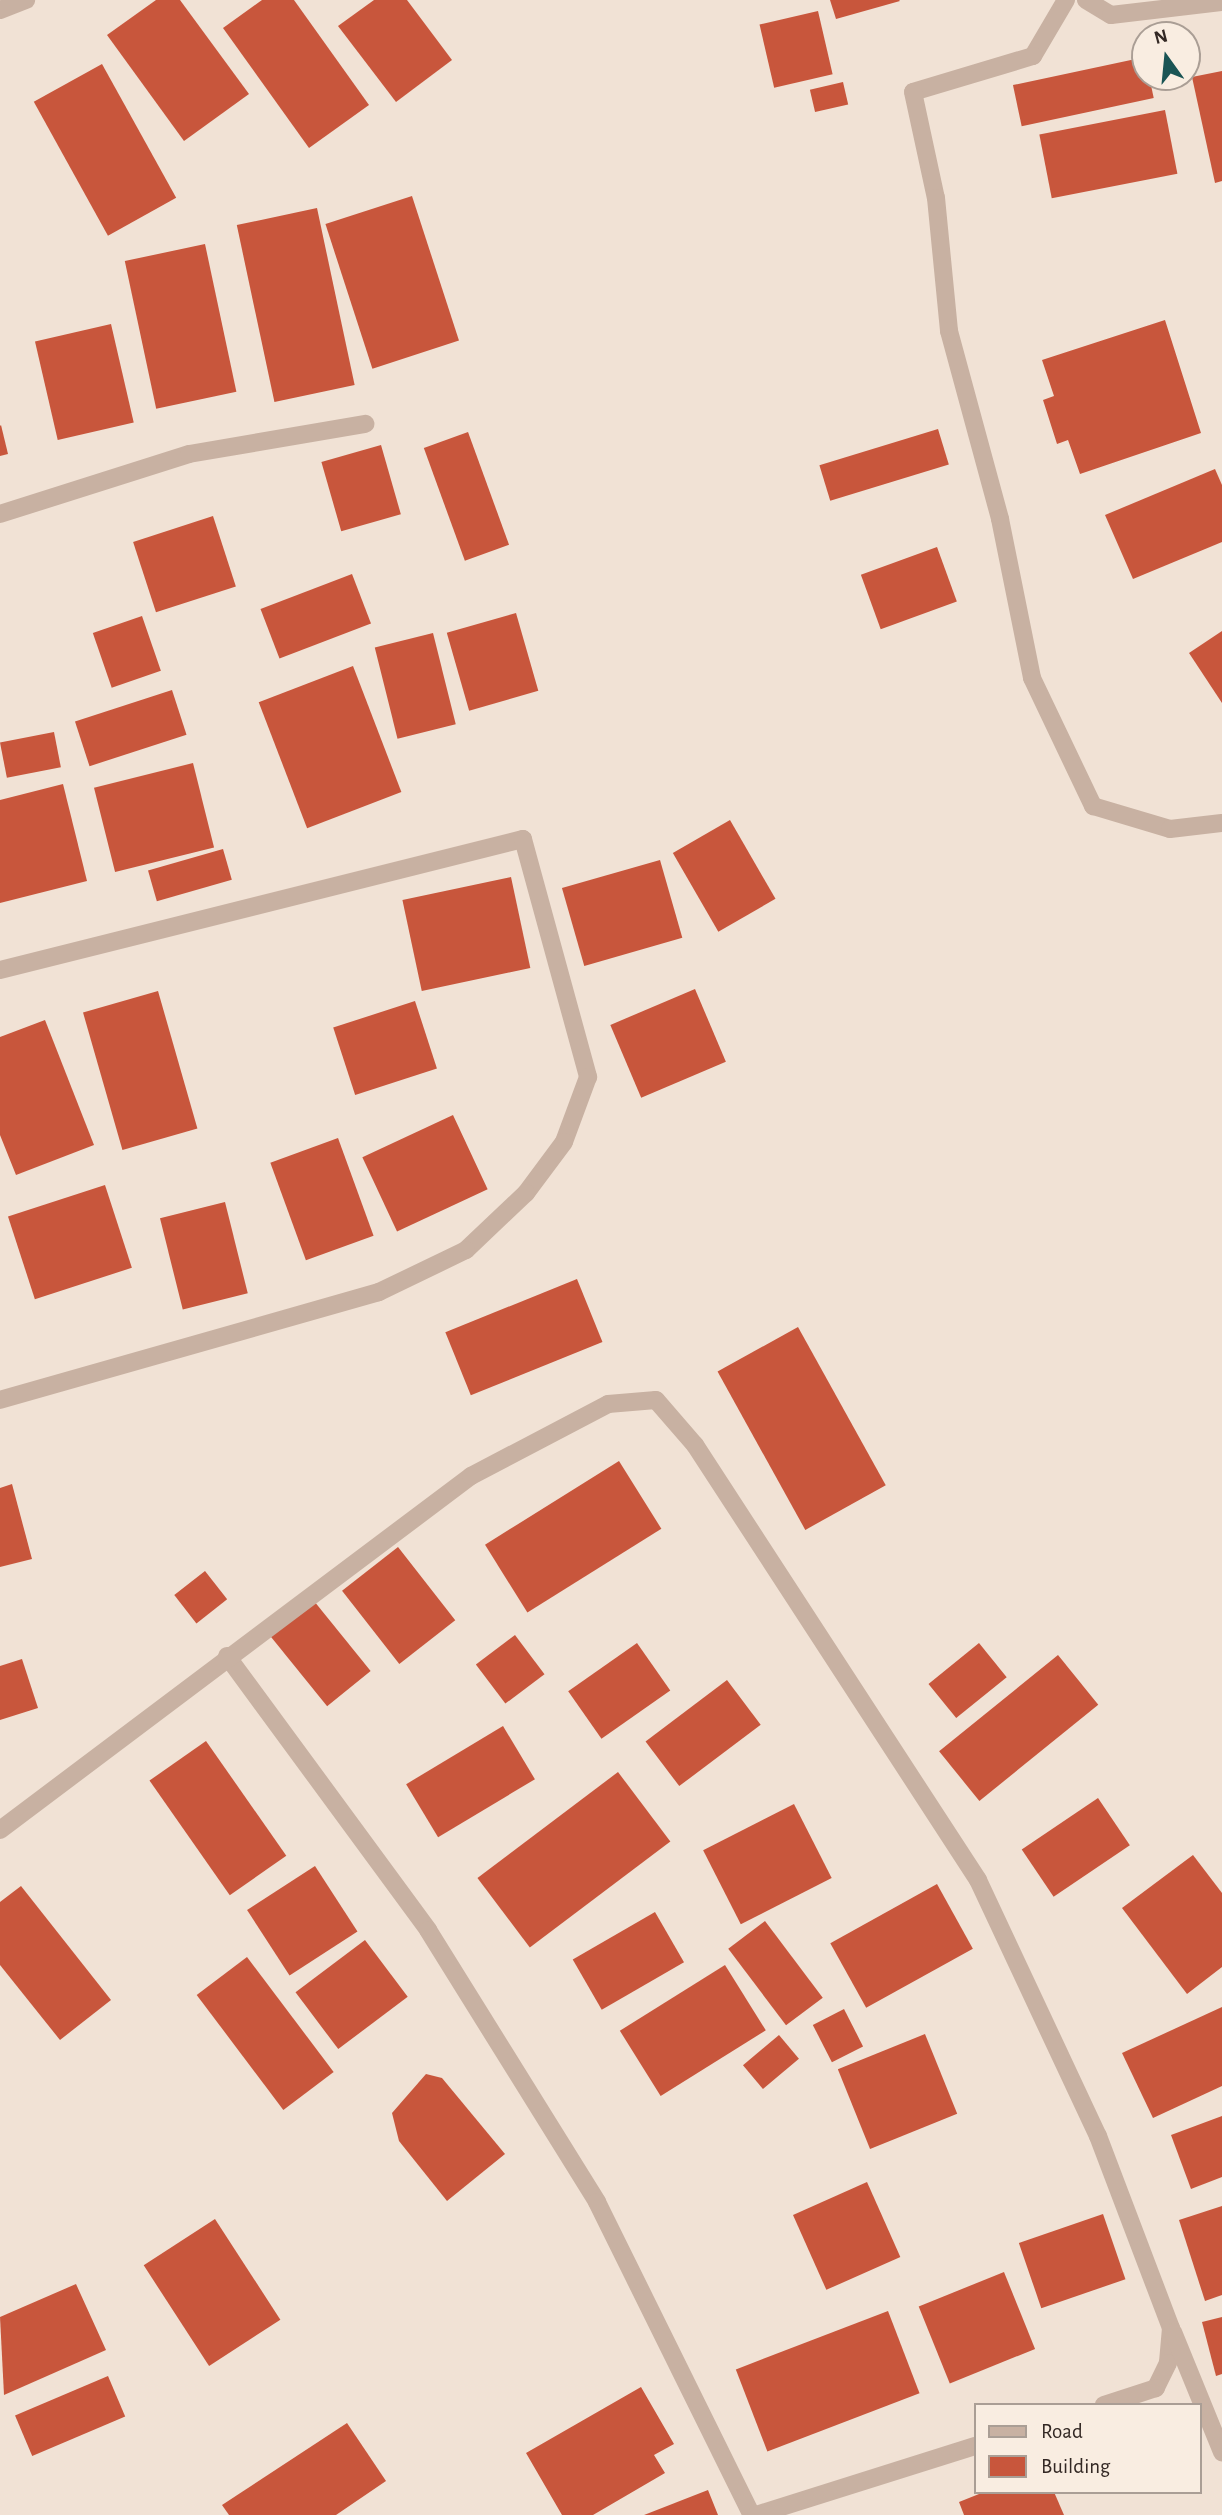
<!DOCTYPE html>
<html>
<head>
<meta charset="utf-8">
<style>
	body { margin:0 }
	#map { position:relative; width:1222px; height:2515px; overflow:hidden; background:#f1e2d5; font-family:"Alegreya Sans",sans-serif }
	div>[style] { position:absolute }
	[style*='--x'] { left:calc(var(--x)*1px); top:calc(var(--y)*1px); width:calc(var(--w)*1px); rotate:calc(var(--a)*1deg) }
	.building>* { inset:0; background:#c8563c; transform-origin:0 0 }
	.street>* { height:18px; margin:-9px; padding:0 9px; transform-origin:9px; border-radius:9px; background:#c8b1a2 }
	span { translate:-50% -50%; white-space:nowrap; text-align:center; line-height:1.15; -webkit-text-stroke:6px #f9ede1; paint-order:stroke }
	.legend { position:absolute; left:974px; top:2403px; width:228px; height:91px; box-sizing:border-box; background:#f9ede1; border:2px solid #aa9e95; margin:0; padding:9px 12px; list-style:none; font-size:21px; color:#332824 }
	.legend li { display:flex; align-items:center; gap:14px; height:35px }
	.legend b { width:35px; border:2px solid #aa9e95 }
	.north { position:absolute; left:1131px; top:21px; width:70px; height:70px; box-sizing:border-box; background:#f9ede1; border:2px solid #aa9e95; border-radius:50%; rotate:345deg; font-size:19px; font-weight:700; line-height:28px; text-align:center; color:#332824 }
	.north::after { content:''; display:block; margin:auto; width:24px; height:32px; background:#1a5454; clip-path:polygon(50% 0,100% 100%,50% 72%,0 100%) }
</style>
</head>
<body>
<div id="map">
	<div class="building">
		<i style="clip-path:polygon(156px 0,180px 0,249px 94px,184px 141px,107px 35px)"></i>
		<i style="clip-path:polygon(262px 0,294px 0,369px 105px,309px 148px,223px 28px)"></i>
		<i style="clip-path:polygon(374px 0,407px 0,452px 60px,396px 102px,338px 26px)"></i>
		<i style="clip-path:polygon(830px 0,899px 0,900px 1px,836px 19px)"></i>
		<i style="left:818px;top:11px;width:65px;height:60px;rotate:77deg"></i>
		<i style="left:1145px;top:57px;width:42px;height:135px;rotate:78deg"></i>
		<i style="left:102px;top:64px;width:153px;height:78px;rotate:61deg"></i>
		<i style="clip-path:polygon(1222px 71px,1222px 181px,1215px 183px,1192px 77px)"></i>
		<i style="left:843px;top:82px;width:23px;height:34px;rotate:77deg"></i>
		<i style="left:1165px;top:110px;width:65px;height:128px;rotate:79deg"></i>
		<i style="left:412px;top:196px;width:152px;height:91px;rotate:72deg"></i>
		<i style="left:317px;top:208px;width:181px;height:82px;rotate:78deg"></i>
		<i style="left:205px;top:244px;width:151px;height:82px;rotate:78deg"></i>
		<i style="clip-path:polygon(1165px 320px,1201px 433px,1080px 474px,1068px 440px,1057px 444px,1043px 400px,1054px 396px,1042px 360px)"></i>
		<i style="left:111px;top:324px;width:101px;height:78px;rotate:77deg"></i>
		<i style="clip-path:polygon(1px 425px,8px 454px,0 456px,0 426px)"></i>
		<i style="left:938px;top:429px;width:37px;height:124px;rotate:73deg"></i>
		<i style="left:468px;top:432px;width:120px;height:47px;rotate:70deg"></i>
		<i style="left:381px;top:445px;width:72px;height:62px;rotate:74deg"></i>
		<i style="clip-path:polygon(1215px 469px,1222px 485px,1222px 542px,1133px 579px,1105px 515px)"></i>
		<i style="left:213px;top:516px;width:74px;height:84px;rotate:72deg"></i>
		<i style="left:937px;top:547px;width:58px;height:81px;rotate:70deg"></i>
		<i style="left:352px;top:574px;width:53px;height:98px;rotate:69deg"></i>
		<i style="left:516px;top:613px;width:81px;height:72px;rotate:74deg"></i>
		<i style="left:142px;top:616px;width:58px;height:52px;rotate:71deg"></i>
		<i style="clip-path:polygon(1222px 631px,1222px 703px,1189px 653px)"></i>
		<i style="left:433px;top:633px;width:94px;height:60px;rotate:76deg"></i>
		<i style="left:353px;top:666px;width:135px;height:101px;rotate:69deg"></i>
		<i style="left:172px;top:690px;width:47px;height:102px;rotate:72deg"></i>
		<i style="left:54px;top:732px;width:36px;height:55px;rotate:79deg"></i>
		<i style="left:193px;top:763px;width:87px;height:102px;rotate:76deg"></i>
		<i style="clip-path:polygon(63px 784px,87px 881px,0 903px,0 800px)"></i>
		<i style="left:730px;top:820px;width:91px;height:66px;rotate:60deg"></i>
		<i style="left:223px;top:849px;width:32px;height:78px;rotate:74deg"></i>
		<i style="left:660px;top:860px;width:81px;height:102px;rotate:74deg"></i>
		<i style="left:511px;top:877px;width:93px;height:111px;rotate:78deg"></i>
		<i style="left:695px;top:989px;width:79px;height:92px;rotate:67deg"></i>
		<i style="left:158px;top:991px;width:143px;height:78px;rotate:74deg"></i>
		<i style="left:415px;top:1001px;width:71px;height:86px;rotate:72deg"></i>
		<i style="clip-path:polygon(45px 1020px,94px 1145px,16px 1175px,0 1135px,0 1037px)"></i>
		<i style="left:453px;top:1115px;width:82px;height:100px;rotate:65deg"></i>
		<i style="left:338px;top:1138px;width:104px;height:72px;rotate:70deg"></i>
		<i style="left:105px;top:1185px;width:87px;height:102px;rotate:72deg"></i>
		<i style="left:225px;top:1202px;width:94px;height:67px;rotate:76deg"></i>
		<i style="left:577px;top:1279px;width:68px;height:142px;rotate:68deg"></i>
		<i style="left:798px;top:1327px;width:181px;height:92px;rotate:61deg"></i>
		<i style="left:619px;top:1461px;width:80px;height:158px;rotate:58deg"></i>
		<i style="clip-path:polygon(12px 1484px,32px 1559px,0 1567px,0 1488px)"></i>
		<i style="left:398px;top:1547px;width:93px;height:71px;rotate:52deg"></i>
		<i style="left:205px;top:1571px;width:36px;height:39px;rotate:52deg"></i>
		<i style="left:314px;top:1601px;width:90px;height:56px;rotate:51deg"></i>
		<i style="left:515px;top:1635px;width:49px;height:49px;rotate:53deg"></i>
		<i style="left:637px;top:1643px;width:58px;height:84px;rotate:55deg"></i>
		<i style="left:979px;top:1643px;width:44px;height:65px;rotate:51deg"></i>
		<i style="left:1058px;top:1655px;width:64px;height:153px;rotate:51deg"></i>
		<i style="clip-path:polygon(22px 1659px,38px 1708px,0 1720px,0 1666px)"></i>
		<i style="left:727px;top:1680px;width:56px;height:102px;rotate:53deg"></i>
		<i style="left:503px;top:1726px;width:62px;height:113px;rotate:59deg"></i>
		<i style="left:206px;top:1741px;width:140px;height:69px;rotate:55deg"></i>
		<i style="left:618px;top:1772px;width:87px;height:176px;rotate:53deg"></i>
		<i style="left:1098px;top:1798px;width:57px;height:92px;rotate:56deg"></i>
		<i style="left:794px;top:1804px;width:83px;height:102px;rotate:63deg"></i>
		<i style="clip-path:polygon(1193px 1855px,1222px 1893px,1222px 1967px,1187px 1994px,1122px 1908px)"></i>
		<i style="left:315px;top:1866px;width:78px;height:81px;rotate:57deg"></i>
		<i style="left:937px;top:1884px;width:74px;height:122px;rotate:61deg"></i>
		<i style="clip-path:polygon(21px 1886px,111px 2000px,60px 2040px,0 1965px,0 1902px)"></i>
		<i style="left:655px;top:1912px;width:58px;height:95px;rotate:60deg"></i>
		<i style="left:765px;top:1921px;width:96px;height:46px;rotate:53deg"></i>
		<i style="left:365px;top:1940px;width:71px;height:87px;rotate:53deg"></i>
		<i style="left:247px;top:1957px;width:144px;height:63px;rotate:53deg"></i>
		<i style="left:725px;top:1965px;width:77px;height:124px;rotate:58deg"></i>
		<i style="clip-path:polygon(1222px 2007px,1222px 2086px,1153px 2118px,1122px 2053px)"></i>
		<i style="left:844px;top:2009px;width:42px;height:35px;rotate:63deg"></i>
		<i style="left:925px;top:2034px;width:86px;height:94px;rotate:68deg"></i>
		<i style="left:779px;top:2035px;width:31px;height:47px;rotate:50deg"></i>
		<i style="clip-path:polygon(426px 2074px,442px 2078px,505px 2154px,447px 2201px,399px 2141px,392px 2113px)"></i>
		<i style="clip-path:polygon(1222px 2116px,1222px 2177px,1191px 2189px,1171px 2135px)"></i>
		<i style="left:867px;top:2182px;width:82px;height:81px;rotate:66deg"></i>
		<i style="clip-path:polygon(1222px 2206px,1222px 2295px,1205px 2301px,1179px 2220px)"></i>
		<i style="left:1103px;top:2214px;width:69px;height:89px;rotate:71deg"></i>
		<i style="left:215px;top:2219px;width:120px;height:85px;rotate:57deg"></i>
		<i style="left:1004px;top:2272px;width:83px;height:92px;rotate:68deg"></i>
		<i style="clip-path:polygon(76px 2284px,106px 2350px,4px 2395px,0 2317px)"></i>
		<i style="left:888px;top:2311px;width:88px;height:163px;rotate:69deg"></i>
		<i style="clip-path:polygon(1222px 2317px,1222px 2374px,1216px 2376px,1202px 2322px)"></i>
		<i style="left:108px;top:2376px;width:44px;height:101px;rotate:67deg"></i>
		<i style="clip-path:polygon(641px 2387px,674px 2444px,654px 2455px,665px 2473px,593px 2515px,562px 2515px,526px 2453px)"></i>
		<i style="clip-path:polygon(347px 2423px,386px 2481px,336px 2515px,229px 2515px,222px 2505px)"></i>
		<i style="clip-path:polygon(708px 2490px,718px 2515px,644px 2515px)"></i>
		<i style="clip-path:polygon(984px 2492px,1054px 2492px,1064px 2515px,964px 2515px,959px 2502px)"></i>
	</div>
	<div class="street">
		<i style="--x:1066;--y:0;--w:65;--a:120.5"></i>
		<i style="--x:1033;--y:56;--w:125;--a:163.3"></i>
		<i style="--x:913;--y:92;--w:108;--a:77.8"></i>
		<i style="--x:936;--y:198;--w:134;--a:84.4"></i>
		<i style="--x:949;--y:331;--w:195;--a:74.8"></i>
		<i style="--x:1000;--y:519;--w:162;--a:78.6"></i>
		<i style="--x:1032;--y:678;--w:142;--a:64.5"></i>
		<i style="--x:1093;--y:806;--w:80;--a:16.6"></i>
		<i style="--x:1170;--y:829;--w:52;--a:-6.6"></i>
		<i style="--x:1086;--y:0;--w:29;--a:31"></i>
		<i style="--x:1111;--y:15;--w:112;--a:-6.7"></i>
		<i style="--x:0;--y:10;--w:28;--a:-21"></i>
		<i style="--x:0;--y:514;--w:198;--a:-17.6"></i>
		<i style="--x:189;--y:454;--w:179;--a:-9.7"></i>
		<i style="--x:0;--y:970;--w:539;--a:-14.06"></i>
		<i style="--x:523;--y:839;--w:247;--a:74.7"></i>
		<i style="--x:588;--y:1077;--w:69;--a:110.3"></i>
		<i style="--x:564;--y:1142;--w:64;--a:126.7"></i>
		<i style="--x:526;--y:1193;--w:83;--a:136.5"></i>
		<i style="--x:466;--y:1250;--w:97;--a:154.2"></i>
		<i style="--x:379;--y:1292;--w:394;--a:164.1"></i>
		<i style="--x:227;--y:1656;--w:340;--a:53.7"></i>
		<i style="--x:428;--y:1930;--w:320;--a:58.1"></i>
		<i style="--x:597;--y:2202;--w:349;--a:63.7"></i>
		<i style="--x:0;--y:1830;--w:589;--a:-36.93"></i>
		<i style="--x:471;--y:1476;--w:155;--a:-27.7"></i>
		<i style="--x:608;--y:1404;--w:48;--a:-4.8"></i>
		<i style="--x:656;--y:1400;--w:60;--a:49.1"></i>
		<i style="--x:695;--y:1445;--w:519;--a:56.95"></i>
		<i style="--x:978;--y:1880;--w:283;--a:64.9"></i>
		<i style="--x:1098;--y:2136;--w:205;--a:69.2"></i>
		<i style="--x:1171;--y:2328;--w:35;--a:95"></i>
		<i style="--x:1168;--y:2363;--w:28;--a:116"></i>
		<i style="--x:1156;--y:2388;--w:55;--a:161.9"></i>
		<i style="--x:1173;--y:2332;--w:130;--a:67.8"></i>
		<i style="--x:756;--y:2515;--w:230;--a:-17.5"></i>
	</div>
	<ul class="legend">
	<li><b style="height:9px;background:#c8b1a2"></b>Road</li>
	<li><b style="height:19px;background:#c8563c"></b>Building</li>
	</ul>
	<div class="north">N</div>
</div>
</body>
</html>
